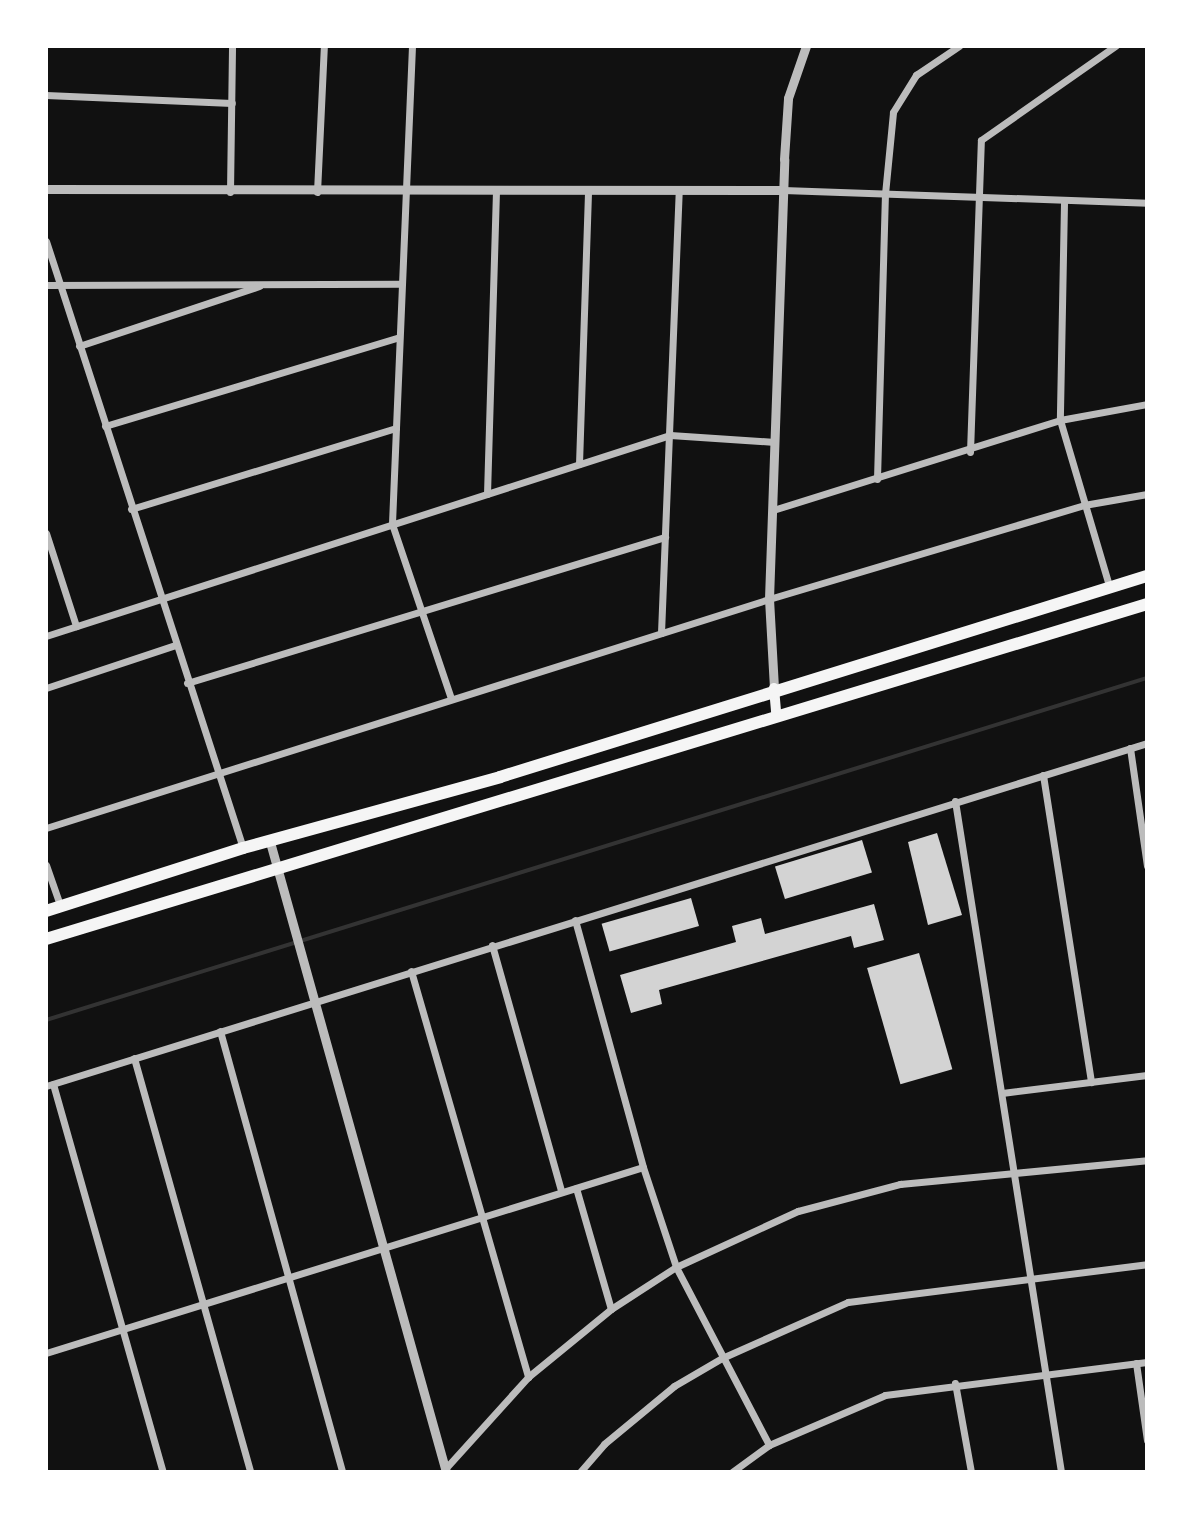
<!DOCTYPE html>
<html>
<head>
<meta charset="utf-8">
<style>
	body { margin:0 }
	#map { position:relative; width:1193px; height:1518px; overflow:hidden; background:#111; font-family:"Golos Text",sans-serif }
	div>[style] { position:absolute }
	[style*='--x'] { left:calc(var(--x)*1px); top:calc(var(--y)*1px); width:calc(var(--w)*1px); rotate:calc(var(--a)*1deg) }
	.stream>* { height:4px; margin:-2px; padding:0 2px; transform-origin:2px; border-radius:2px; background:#333 }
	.building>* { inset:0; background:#d3d3d3; transform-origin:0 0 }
	.minor>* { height:7px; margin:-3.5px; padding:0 3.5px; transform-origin:3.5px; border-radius:3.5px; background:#bcbcbc }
	.tertiary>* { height:9px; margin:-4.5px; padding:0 4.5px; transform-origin:4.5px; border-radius:4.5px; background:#bcbcbc }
	.secondary>* { height:10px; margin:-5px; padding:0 5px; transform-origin:5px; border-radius:5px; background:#f5f5f5 }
	.primary>* { height:12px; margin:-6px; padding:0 6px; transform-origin:6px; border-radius:6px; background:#f5f5f5 }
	span { translate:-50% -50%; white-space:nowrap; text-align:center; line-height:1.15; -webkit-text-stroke:6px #fff; paint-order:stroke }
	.frame { position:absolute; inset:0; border:48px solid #fff; pointer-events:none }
</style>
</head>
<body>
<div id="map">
	<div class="stream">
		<i style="--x:46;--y:1020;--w:1153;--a:-17.26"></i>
	</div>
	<div class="building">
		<i style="clip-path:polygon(937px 833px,962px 915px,928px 925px,908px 842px)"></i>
		<i style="left:862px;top:840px;width:34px;height:91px;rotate:73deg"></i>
		<i style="left:691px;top:898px;width:29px;height:93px;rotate:74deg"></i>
		<i style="clip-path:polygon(874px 904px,884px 940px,854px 948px,851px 936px,659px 990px,662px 1004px,631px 1013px,620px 975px,736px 942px,732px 926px,761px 918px,765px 934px)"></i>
		<i style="left:919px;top:953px;width:121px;height:54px;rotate:74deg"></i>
	</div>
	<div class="minor">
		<i style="--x:412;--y:46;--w:478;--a:92.4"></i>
		<i style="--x:392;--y:524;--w:184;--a:71.3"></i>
		<i style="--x:46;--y:95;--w:186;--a:2.5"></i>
		<i style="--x:783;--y:190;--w:364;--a:2"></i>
		<i style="--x:230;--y:192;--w:146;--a:-89.2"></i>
		<i style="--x:317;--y:192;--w:146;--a:-87.3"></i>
		<i style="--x:1064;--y:203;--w:217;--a:91.1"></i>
		<i style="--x:1060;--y:420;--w:172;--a:73.5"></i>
		<i style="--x:46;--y:241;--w:638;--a:72.02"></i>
		<i style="--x:46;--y:285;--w:355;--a:-0.2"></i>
		<i style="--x:79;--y:346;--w:190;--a:-18.4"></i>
		<i style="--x:105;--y:426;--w:307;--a:-16.8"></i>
		<i style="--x:970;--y:452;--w:312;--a:-88"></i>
		<i style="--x:981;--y:140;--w:164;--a:-35"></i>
		<i style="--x:579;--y:464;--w:272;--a:-88.1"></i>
		<i style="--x:877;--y:479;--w:285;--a:-88.4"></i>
		<i style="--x:885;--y:194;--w:82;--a:-84.4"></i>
		<i style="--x:893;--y:112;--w:44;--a:-58.1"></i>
		<i style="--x:916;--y:75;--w:52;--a:-34"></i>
		<i style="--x:487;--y:494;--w:302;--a:-88.3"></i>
		<i style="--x:131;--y:509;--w:277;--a:-17"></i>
		<i style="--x:773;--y:510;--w:301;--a:-17.4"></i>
		<i style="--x:1060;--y:420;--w:88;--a:-10.4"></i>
		<i style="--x:46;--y:533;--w:98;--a:72.1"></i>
		<i style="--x:661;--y:633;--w:442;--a:-87.7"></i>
		<i style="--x:46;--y:636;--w:656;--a:-17.85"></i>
		<i style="--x:670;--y:435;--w:105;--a:3.8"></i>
		<i style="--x:187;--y:683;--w:500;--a:-17"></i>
		<i style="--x:46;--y:688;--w:136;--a:-18.4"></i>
		<i style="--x:1130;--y:748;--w:119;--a:81.8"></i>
		<i style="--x:1043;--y:775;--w:311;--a:81.1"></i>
		<i style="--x:955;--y:801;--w:679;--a:81.02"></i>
		<i style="--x:46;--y:828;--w:758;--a:-17.57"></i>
		<i style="--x:769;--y:599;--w:329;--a:-16.6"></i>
		<i style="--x:1084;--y:505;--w:64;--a:-9.9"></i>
		<i style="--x:46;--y:865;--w:42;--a:70.7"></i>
		<i style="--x:575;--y:920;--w:256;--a:74.6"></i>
		<i style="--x:643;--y:1167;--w:105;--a:71.7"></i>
		<i style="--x:676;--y:1267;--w:201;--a:62.4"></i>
		<i style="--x:492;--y:945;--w:255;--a:74.3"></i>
		<i style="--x:411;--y:971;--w:423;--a:73.9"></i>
		<i style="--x:220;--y:1031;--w:458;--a:74.5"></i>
		<i style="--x:134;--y:1058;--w:430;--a:74.3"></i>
		<i style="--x:53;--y:1084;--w:403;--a:74.2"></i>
		<i style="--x:46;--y:1086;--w:1153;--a:-17.3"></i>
		<i style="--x:1002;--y:1093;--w:146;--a:-7.1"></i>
		<i style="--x:576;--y:1188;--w:126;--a:73.9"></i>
		<i style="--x:46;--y:1353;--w:625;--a:-17.3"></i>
		<i style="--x:1136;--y:1363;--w:78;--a:81.9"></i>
		<i style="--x:955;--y:1383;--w:90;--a:79.8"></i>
		<i style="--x:445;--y:1469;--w:124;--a:-47.9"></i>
		<i style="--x:528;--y:1377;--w:107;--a:-39.3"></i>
		<i style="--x:611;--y:1309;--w:77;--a:-32.9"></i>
		<i style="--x:676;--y:1267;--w:134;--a:-24.7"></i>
		<i style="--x:798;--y:1211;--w:106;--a:-14.8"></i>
		<i style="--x:900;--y:1184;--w:248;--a:-5.5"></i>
		<i style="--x:580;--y:1472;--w:37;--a:-49"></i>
		<i style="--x:604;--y:1444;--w:91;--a:-39.6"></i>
		<i style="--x:674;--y:1386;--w:56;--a:-30.3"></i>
		<i style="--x:722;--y:1358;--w:138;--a:-24"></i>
		<i style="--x:848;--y:1302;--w:301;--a:-7.2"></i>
		<i style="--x:732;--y:1472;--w:46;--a:-36.1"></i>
		<i style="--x:769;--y:1445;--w:126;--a:-23.3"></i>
		<i style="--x:885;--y:1395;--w:264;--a:-7.2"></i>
	</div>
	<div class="tertiary">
		<i style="--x:46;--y:189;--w:737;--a:0.08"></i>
		<i style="--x:774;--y:688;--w:89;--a:-93.2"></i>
		<i style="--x:769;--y:599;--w:440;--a:-88"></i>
		<i style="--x:784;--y:159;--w:61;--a:-86.2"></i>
		<i style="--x:788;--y:98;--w:55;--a:-70.9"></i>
		<i style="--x:270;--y:842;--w:654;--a:74.39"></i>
	</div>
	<div class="secondary">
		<i style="--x:774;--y:688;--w:25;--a:85"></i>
	</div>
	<div class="primary">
		<i style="--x:46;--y:911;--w:207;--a:-17.7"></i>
		<i style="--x:243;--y:848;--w:267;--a:-15.4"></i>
		<i style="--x:500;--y:777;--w:678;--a:-17.26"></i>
		<i style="--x:46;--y:939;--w:1151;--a:-16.92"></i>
	</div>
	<div class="frame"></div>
</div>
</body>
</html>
